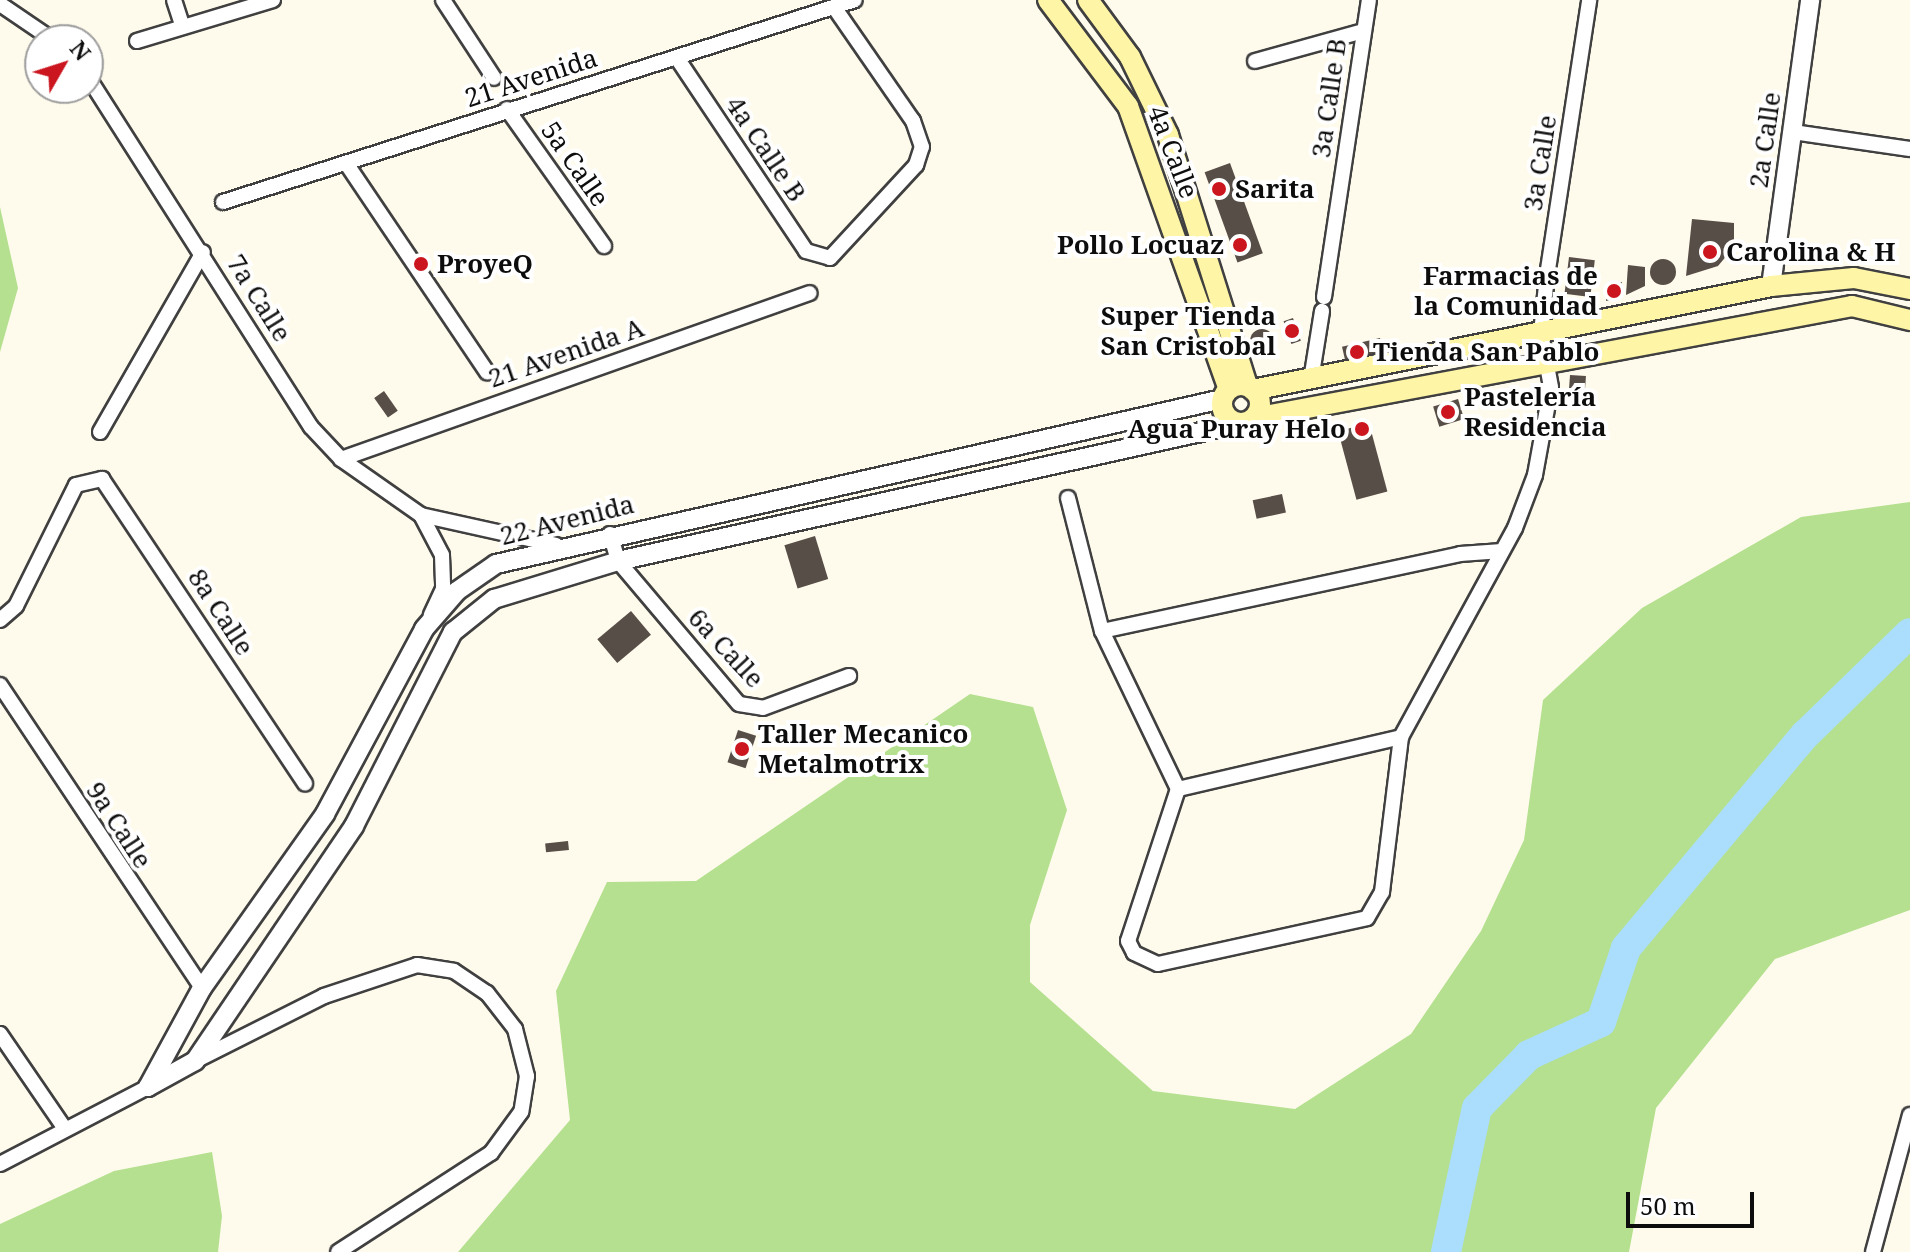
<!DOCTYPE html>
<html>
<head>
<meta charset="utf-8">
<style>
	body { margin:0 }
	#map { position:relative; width:1910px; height:1252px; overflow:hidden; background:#fffbec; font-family:"Noto Serif",serif }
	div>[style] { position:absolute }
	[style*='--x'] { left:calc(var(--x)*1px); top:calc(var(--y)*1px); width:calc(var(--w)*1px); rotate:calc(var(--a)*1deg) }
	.forest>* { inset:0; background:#b4e08f }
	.river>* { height:30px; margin:-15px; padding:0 15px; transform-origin:15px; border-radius:15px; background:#abdefd }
	.building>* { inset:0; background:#574e48; transform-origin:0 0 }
	.round { border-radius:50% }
	.roads { filter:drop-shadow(2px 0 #404040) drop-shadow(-2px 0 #404040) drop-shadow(0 2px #404040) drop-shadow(0 -2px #404040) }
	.minor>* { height:14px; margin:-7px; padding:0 7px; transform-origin:7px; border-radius:7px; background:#fff }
	.tertiary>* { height:18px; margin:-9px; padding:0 9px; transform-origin:9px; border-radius:9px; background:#fff }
	.secondary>* { height:20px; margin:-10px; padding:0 10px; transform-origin:10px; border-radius:10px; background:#fff5a7 }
	.secondary>.ring { margin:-10px; padding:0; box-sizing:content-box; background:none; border:20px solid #fff5a7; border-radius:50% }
	.dots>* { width:22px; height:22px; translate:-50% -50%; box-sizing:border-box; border:4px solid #fff; border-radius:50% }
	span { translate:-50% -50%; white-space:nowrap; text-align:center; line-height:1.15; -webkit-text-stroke:8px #fff; paint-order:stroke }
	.street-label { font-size:26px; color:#0d0d0d }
	.poi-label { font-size:26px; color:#0d0d0d; font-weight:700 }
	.left { translate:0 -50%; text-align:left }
	.right { translate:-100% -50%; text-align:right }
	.north { position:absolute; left:24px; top:24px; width:80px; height:80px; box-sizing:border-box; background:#fff; border:2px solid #9e9e9e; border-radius:50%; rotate:51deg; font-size:22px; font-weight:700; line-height:32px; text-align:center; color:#0d0d0d }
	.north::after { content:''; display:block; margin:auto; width:28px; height:36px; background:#cb161f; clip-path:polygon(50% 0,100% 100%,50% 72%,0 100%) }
	.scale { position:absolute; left:1626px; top:1192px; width:128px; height:36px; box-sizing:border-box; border:4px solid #0d0d0d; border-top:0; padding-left:10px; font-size:24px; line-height:28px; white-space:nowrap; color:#0d0d0d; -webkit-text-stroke:6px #fff; paint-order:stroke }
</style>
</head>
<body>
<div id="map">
	<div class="forest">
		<i style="clip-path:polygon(0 207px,18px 288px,0 352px)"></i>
		<i style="clip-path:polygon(1910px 502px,1910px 910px,1775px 959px,1656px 1108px,1629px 1252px,458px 1252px,570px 1120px,556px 991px,607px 882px,696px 881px,970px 694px,1033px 707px,1067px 810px,1030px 925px,1030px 982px,1153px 1091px,1295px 1109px,1411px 1034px,1481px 931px,1524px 840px,1543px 700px,1642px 608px,1801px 517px)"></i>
		<i style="clip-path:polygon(212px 1152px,222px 1216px,218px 1252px,0 1252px,0 1224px,114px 1171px)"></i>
	</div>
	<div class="river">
		<i style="--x:1446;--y:1252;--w:147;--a:-77.9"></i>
		<i style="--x:1477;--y:1108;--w:74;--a:-45.5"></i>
		<i style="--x:1529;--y:1055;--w:79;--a:-24.6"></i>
		<i style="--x:1601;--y:1022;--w:78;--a:-71.3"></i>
		<i style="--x:1626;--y:948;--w:278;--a:-50"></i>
		<i style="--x:1805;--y:735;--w:146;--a:-44.2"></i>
	</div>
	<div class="building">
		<i style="left:1230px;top:163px;width:96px;height:27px;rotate:70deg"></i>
		<i style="clip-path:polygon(1692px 219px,1734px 223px,1734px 247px,1718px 266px,1686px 276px)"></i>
		<i style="left:1569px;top:257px;width:26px;height:37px;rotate:7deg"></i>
		<i class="round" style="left:1650px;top:259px;width:26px;height:26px"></i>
		<i style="clip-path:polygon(1628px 265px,1645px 267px,1645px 286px,1626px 295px)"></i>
		<i style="clip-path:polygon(1622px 282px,1620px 298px,1606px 301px,1608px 283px)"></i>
		<i style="left:1293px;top:318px;width:24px;height:10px;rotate:71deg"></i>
		<i class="round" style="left:1250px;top:329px;width:24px;height:24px"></i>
		<i style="left:1380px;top:338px;width:17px;height:39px;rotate:77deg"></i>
		<i style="left:1570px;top:375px;width:16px;height:18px;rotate:4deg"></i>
		<i style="left:384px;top:391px;width:24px;height:12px;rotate:55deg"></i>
		<i style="left:1458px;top:399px;width:21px;height:26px;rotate:73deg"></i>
		<i style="left:1369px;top:423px;width:71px;height:32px;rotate:75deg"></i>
		<i style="left:1282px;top:494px;width:19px;height:30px;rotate:78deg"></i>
		<i style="left:815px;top:536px;width:45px;height:32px;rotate:73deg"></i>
		<i style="left:631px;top:611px;width:31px;height:44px;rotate:50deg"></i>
		<i style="left:738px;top:730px;width:19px;height:34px;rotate:18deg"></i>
		<i style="left:568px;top:841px;width:9px;height:23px;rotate:84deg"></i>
	</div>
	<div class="roads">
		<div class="minor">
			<i style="--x:174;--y:0;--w:28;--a:72"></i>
			<i style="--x:443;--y:0;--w:93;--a:56.8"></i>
			<i style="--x:0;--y:4;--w:64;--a:34.2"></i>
			<i style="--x:137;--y:41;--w:142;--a:-16.8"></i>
			<i style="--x:677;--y:58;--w:232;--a:56.2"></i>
			<i style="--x:806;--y:251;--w:25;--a:16"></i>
			<i style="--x:830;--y:258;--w:127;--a:-47.2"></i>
			<i style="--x:916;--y:165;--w:19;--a:-72"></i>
			<i style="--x:922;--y:147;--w:28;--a:-109"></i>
			<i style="--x:913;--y:121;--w:139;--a:-124.7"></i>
			<i style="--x:1255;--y:61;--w:112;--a:-15.5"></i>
			<i style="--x:88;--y:77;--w:415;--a:57.5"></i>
			<i style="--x:311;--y:427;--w:44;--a:46.8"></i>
			<i style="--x:341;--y:459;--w:98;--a:35"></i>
			<i style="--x:421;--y:515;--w:138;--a:12.5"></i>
			<i style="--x:507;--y:109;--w:168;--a:54.7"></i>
			<i style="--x:1793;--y:132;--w:118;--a:8.3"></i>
			<i style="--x:348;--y:166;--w:249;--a:56"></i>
			<i style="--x:223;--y:202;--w:663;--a:-17.72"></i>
			<i style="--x:1324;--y:297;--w:300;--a:-81.4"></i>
			<i style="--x:1311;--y:380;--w:70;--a:-80.9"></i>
			<i style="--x:100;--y:432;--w:207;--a:-60.2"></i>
			<i style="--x:341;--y:459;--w:497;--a:-19.5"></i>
			<i style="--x:1068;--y:498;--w:137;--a:75.7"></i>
			<i style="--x:1102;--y:631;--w:175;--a:64.3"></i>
			<i style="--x:1178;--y:789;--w:160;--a:108.2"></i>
			<i style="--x:1128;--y:941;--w:13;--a:63"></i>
			<i style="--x:1134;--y:953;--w:26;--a:25"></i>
			<i style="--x:1158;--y:964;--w:214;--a:-12.4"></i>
			<i style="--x:1367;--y:918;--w:30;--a:-60"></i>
			<i style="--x:1382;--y:892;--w:156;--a:-83"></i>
			<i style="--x:1401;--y:737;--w:238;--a:-61.4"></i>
			<i style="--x:1515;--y:528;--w:57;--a:-69.3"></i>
			<i style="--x:1535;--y:475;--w:89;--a:-79.7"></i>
			<i style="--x:1551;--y:387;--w:55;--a:-100.5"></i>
			<i style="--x:1541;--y:333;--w:57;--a:-84"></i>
			<i style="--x:1547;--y:276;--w:279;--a:-81.3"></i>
			<i style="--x:421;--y:515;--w:45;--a:62.3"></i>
			<i style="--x:442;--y:555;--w:34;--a:88"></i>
			<i style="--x:443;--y:589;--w:29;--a:115"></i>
			<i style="--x:610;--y:534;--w:28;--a:73"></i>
			<i style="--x:618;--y:561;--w:187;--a:49.8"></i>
			<i style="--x:739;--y:704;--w:24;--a:9"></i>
			<i style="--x:763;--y:708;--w:92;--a:-20.4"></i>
			<i style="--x:0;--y:620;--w:21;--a:-41"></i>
			<i style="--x:16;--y:606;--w:135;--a:-63.6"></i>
			<i style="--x:76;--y:485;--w:27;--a:-13"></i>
			<i style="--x:102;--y:479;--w:366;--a:56.3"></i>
			<i style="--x:1102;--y:631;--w:366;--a:-12.1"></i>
			<i style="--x:1460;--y:554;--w:42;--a:-4.1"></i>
			<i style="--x:0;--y:685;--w:364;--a:56.3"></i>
			<i style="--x:1178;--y:789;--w:229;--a:-13.1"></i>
			<i style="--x:0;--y:1034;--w:115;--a:55.6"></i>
			<i style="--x:195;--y:1061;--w:144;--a:-26.7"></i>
			<i style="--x:324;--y:996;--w:98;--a:-18.4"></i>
			<i style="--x:417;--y:965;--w:37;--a:9"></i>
			<i style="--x:454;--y:971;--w:40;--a:34"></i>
			<i style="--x:487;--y:993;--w:46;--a:52.1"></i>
			<i style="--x:515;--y:1029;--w:49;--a:75.7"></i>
			<i style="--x:527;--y:1076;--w:36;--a:99"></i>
			<i style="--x:521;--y:1112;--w:51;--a:126.2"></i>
			<i style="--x:491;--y:1153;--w:182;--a:147.1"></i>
			<i style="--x:0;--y:1164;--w:167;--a:-27.5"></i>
			<i style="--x:1873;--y:1252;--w:142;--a:-74.9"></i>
		</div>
		<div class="tertiary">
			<i style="--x:1771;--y:286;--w:289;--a:-82.2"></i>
			<i style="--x:148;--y:1087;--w:113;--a:-61.4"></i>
			<i style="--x:202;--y:988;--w:213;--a:-54.7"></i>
			<i style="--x:325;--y:814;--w:210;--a:-61.8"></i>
			<i style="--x:424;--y:629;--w:50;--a:-49"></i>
			<i style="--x:457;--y:591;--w:47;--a:-34.7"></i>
			<i style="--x:496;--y:564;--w:745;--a:-12.8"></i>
			<i style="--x:148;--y:1087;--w:54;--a:-29"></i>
			<i style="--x:195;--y:1061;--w:284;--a:-55.9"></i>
			<i style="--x:354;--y:826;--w:218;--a:-63"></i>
			<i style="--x:453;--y:632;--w:53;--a:-38.8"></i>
			<i style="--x:494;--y:599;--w:130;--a:-17"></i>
			<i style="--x:618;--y:561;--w:634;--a:-12.48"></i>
		</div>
		<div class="secondary">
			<i style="--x:1048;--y:0;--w:133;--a:53"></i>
			<i style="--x:1128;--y:106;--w:300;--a:70.4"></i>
			<i style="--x:1088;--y:0;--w:71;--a:53.6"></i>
			<i style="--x:1130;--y:57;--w:87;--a:64"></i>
			<i style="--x:1168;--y:135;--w:263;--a:72.5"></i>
			<i class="ring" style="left:1222px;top:385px;width:18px;height:18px"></i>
			<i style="--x:1253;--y:390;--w:528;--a:-11.35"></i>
			<i style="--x:1771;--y:286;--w:83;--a:-5.5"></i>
			<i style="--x:1854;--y:278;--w:57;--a:11.1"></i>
			<i style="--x:1254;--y:418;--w:608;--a:-10.61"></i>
			<i style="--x:1852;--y:306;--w:60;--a:13.6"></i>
		</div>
	</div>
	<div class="dots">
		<i style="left:1219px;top:189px;background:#cb161f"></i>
		<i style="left:1240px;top:245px;background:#cb161f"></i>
		<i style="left:1710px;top:252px;background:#cb161f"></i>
		<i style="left:421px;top:264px;background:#cb161f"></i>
		<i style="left:1614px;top:291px;background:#cb161f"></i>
		<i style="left:1292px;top:331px;background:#cb161f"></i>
		<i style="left:1357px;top:352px;background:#cb161f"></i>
		<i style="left:1448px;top:412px;background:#cb161f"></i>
		<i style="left:1362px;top:429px;background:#cb161f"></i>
		<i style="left:742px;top:749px;background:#cb161f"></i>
	</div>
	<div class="street-label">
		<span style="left:531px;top:78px;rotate:-18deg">21 Avenida</span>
		<span style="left:1329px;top:98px;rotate:-82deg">3a Calle B</span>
		<span style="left:1765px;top:140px;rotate:-82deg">2a Calle</span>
		<span style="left:766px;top:149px;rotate:56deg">4a Calle B</span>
		<span style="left:1173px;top:152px;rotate:69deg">4a Calle</span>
		<span style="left:1540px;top:163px;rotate:-81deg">3a Calle</span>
		<span style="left:575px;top:164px;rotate:55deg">5a Calle</span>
		<span style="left:259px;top:298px;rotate:58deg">7a Calle</span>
		<span style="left:566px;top:353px;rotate:-19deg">21 Avenida A</span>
		<span style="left:567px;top:520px;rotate:-14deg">22 Avenida</span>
		<span style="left:221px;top:612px;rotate:57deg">8a Calle</span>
		<span style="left:726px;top:648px;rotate:47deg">6a Calle</span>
		<span style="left:119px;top:825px;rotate:57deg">9a Calle</span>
	</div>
	<div class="poi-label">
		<span class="left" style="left:1235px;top:189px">Sarita</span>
		<span class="right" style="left:1224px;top:245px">Pollo Locuaz</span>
		<span class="left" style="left:1726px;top:252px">Carolina &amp; H</span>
		<span class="left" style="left:437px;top:264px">ProyeQ</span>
		<span class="right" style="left:1598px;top:291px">Farmacias de<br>la Comunidad</span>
		<span class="right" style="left:1276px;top:331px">Super Tienda<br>San Cristobal</span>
		<span class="left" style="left:1373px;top:352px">Tienda San Pablo</span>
		<span class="left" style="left:1464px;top:412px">Pastelería<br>Residencia</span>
		<span class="right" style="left:1346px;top:429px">Agua Puray Helo</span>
		<span class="left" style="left:758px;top:749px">Taller Mecanico<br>Metalmotrix</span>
	</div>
	<div class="north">N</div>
	<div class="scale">50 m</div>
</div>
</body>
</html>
